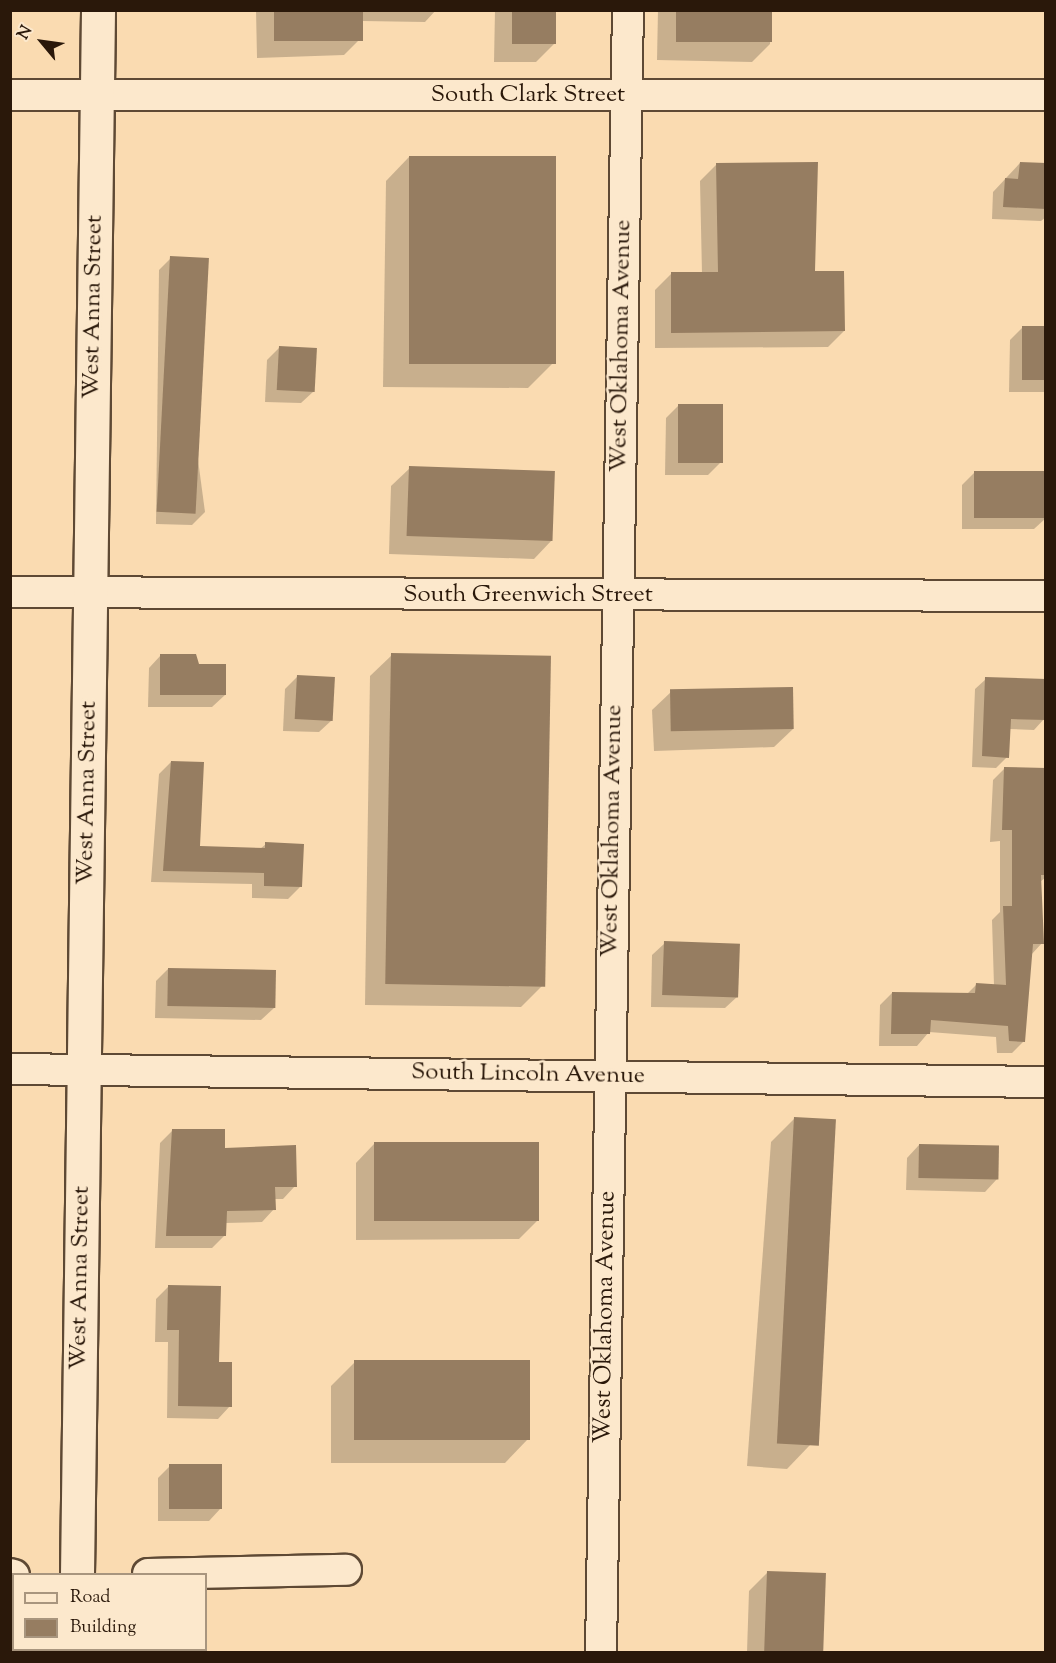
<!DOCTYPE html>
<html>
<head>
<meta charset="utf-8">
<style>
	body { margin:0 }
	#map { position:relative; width:1056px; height:1663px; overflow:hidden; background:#fadbb1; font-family:"Sorts Mill Goudy",serif }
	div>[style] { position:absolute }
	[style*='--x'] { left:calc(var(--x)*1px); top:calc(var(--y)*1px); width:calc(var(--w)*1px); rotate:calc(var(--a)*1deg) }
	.shadow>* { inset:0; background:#0003 }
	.building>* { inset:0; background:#967d61; transform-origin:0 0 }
	.roads { filter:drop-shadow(2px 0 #5e4934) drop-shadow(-2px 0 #5e4934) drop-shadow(0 2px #5e4934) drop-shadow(0 -2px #5e4934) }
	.street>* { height:30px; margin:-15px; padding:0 15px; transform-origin:15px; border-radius:15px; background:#fce8cc }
	.secondary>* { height:33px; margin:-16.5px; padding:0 16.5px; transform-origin:16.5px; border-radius:16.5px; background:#fce8cc }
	span { translate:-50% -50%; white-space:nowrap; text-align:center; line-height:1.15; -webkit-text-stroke:5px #fce8cc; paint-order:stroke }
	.street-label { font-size:24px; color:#2a180a }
	.frame { position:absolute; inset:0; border:12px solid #2a180a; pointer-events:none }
	.legend { position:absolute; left:12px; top:1573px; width:195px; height:78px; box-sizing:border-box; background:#fce8cc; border:2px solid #a8957e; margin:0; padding:8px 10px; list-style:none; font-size:18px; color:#2a180a }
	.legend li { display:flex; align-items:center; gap:12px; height:30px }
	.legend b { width:30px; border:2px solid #a8957e }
	.north { position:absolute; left:12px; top:12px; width:60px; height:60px; -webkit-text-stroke:4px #fce8cc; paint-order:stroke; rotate:299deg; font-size:16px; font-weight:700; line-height:24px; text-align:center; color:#2a180a }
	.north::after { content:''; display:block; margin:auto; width:21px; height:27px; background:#2a180a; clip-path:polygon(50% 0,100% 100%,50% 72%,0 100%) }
</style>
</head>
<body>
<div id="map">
	<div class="shadow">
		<i style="clip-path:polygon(256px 10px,436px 10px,425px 22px,362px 21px,362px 37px,344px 55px,257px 58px)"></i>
		<i style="clip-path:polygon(495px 10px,554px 10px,554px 44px,536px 62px,494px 62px)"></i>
		<i style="clip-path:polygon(658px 10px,771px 10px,770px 44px,752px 62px,657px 60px)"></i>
		<i style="clip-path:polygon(409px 157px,552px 364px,528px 388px,383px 387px,386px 181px)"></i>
		<i style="clip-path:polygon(1020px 163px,1046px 165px,1046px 217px,1041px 221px,992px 219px,993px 192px)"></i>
		<i style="clip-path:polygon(716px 165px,814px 273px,844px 331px,828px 347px,655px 348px,655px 290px,671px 274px,702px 274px,700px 181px)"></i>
		<i style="clip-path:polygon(171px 258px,205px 512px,192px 525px,156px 524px,159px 270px)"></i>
		<i style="clip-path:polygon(1023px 327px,1046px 328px,1046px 392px,1009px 392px,1010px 340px)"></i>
		<i style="clip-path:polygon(279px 348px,314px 391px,301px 403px,265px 402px,267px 360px)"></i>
		<i style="clip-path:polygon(679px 405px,720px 463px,708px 475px,665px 475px,666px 418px)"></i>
		<i style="clip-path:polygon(410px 468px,552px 540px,534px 559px,389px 554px,391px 486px)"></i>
		<i style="clip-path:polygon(975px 472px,1046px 472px,1046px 518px,1034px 529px,962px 529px,962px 485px)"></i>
		<i style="clip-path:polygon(161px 655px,198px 666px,225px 695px,212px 707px,148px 707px,149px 668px)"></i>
		<i style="clip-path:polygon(392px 655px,542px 986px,521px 1007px,365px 1005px,370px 676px)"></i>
		<i style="clip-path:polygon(297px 677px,332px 720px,319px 732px,283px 731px,285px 689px)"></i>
		<i style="clip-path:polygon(986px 679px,1044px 719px,1034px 730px,1009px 729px,1007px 757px,996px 768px,972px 767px,975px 689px)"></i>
		<i style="clip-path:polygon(671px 692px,793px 729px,774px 747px,654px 751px,652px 710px)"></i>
		<i style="clip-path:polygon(171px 762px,199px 847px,260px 849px,266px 844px,300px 887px,288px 899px,252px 898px,252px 884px,151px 882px,159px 774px)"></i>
		<i style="clip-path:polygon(1005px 768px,1046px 769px,1046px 877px,1040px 882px,1042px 943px,1031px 955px,1024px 1041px,1012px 1053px,997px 1053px,996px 1037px,929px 1032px,917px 1046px,879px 1046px,880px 1005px,892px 993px,967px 994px,977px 984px,994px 986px,992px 920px,1000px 912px,1000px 841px,990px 842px,993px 780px)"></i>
		<i style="clip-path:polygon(665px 943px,738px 996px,725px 1008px,651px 1007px,652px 955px)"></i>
		<i style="clip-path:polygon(168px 969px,274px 1008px,261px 1020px,155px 1018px,156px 981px)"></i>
		<i style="clip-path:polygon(795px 1118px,810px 1445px,787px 1469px,747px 1466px,771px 1142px)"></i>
		<i style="clip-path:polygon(173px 1130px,224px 1149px,295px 1186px,283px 1199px,274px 1199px,274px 1209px,262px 1222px,225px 1223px,225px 1235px,212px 1248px,155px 1248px,160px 1143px)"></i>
		<i style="clip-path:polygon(374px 1144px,538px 1220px,519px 1239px,356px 1240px,356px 1163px)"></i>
		<i style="clip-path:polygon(919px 1145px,997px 1179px,985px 1192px,906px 1190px,907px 1158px)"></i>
		<i style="clip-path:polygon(169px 1286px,218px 1363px,230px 1406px,218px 1419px,167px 1418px,168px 1342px,155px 1342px,156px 1299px)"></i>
		<i style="clip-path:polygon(355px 1362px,528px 1439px,505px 1463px,331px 1463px,331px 1386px)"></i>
		<i style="clip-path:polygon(170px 1466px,221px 1508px,209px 1521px,158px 1521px,158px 1478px)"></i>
		<i style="clip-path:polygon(767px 1573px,823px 1652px,747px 1652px,749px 1591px)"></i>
	</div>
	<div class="building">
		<i style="left:274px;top:10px;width:89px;height:31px"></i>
		<i style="left:512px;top:10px;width:44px;height:34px"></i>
		<i style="left:676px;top:10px;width:96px;height:32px"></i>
		<i style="left:409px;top:156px;width:147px;height:208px"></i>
		<i style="clip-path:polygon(818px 162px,815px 271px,844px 271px,845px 331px,671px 333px,671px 272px,718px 272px,716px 163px)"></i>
		<i style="clip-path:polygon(1020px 162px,1046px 163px,1046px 209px,1003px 207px,1005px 178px,1018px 179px)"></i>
		<i style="left:170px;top:256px;width:39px;height:256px;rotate:3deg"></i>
		<i style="left:1022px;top:326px;width:24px;height:54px"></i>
		<i style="left:279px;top:346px;width:38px;height:44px;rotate:3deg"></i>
		<i style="left:678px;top:404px;width:45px;height:59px"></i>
		<i style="left:409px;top:466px;width:146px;height:70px;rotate:2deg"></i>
		<i style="left:974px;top:471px;width:72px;height:47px"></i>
		<i style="left:391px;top:653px;width:160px;height:331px;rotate:1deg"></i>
		<i style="clip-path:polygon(160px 654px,196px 654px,199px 664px,226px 664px,226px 695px,160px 695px)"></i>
		<i style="left:297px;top:675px;width:38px;height:44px;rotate:3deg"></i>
		<i style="clip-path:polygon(985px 677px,1046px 679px,1046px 720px,1011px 719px,1009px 758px,982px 756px)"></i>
		<i style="left:793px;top:687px;width:42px;height:123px;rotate:89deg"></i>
		<i style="clip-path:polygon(171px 761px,204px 762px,200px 846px,265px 848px,265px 842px,304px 844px,302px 887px,264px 886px,264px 873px,163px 871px)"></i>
		<i style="clip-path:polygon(1004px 767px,1046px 768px,1046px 875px,1041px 875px,1044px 944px,1033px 944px,1025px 1042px,1009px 1041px,1008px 1026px,931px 1020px,930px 1034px,891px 1034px,892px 992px,975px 993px,976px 983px,1006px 985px,1003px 906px,1012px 906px,1012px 830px,1002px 830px)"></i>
		<i style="left:664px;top:941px;width:76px;height:54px;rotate:2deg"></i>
		<i style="left:168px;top:968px;width:108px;height:38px;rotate:1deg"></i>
		<i style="left:794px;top:1117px;width:42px;height:327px;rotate:3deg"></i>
		<i style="clip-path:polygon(172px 1129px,225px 1129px,225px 1148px,296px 1145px,297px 1187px,275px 1187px,276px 1210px,227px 1211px,226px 1236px,166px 1236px)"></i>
		<i style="left:539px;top:1142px;width:79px;height:165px;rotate:90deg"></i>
		<i style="left:919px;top:1144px;width:80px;height:34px;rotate:1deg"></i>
		<i style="clip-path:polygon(168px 1285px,221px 1286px,219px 1362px,232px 1362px,232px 1407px,178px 1406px,179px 1330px,167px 1330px)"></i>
		<i style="left:530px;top:1360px;width:80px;height:176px;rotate:90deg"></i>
		<i style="left:169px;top:1464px;width:53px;height:45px"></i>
		<i style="left:767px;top:1571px;width:59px;height:82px;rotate:2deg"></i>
	</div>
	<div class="roads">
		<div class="street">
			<i style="--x:10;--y:95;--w:1036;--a:0"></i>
			<i style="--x:10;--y:592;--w:1036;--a:0.22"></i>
			<i style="--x:10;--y:1069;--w:1036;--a:0.72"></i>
			<i style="--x:10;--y:1574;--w:4;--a:14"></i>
			<i style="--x:148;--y:1574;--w:198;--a:-1.2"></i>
			<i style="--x:601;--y:1652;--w:1642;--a:-89.06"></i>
		</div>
		<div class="secondary">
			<i style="--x:77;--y:1574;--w:1564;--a:-89.23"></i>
			<i style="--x:76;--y:1652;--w:2;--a:-90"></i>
		</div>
	</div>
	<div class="street-label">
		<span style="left:528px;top:96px">South Clark Street</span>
		<span style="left:94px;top:307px;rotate:-89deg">West Anna Street</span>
		<span style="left:622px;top:346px;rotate:-89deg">West Oklahoma Avenue</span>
		<span style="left:528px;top:596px">South Greenwich Street</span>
		<span style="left:88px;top:793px;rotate:-89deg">West Anna Street</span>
		<span style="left:613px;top:831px;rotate:-89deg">West Oklahoma Avenue</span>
		<span style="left:528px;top:1075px;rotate:1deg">South Lincoln Avenue</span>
		<span style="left:81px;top:1278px;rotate:-89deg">West Anna Street</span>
		<span style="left:606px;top:1317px;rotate:-89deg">West Oklahoma Avenue</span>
	</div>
	<div class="frame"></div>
	<ul class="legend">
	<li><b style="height:8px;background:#fce8cc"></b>Road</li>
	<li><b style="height:16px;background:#967d61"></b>Building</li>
	</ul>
	<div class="north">N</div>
</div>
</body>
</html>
